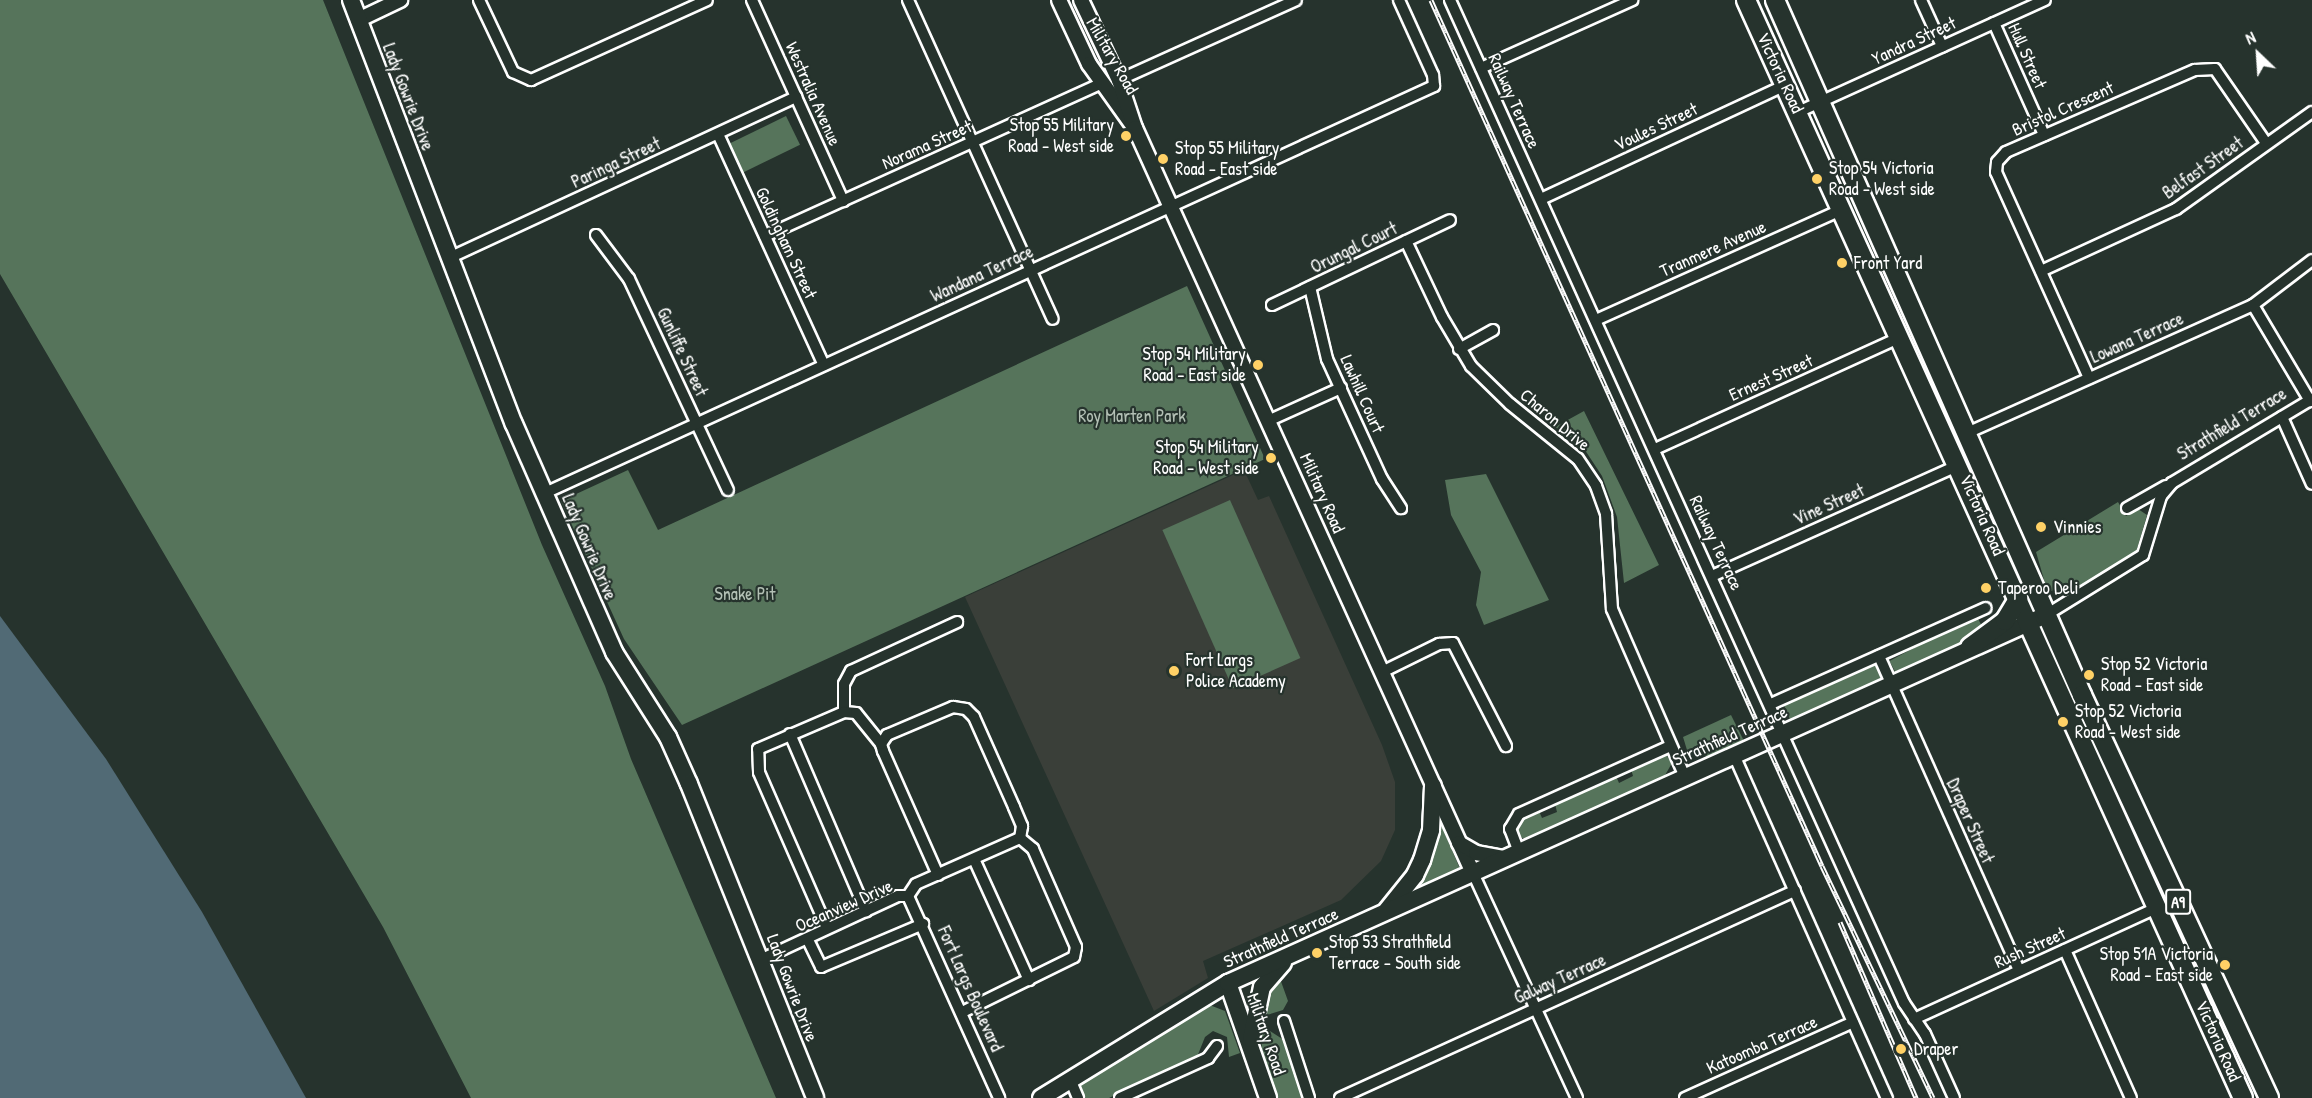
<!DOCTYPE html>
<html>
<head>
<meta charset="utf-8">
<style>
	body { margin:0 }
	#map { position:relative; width:2312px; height:1098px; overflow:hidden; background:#26332d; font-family:"Patrick Hand",sans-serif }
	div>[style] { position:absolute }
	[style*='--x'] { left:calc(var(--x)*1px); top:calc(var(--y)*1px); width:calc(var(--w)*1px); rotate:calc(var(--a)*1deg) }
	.built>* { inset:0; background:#3a3f39 }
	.green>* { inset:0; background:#56745b; transform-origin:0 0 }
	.water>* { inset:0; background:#516a75 }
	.roads { filter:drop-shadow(2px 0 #fff) drop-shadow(-2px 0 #fff) drop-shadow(0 2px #fff) drop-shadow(0 -2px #fff) }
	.minor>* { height:10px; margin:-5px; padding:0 5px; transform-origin:5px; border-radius:5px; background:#26332d }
	.tertiary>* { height:14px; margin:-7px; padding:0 7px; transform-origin:7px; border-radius:7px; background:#26332d }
	.secondary>* { height:16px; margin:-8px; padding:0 8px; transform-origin:8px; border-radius:8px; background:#26332d }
	.trunk>* { height:18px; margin:-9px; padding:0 9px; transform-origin:9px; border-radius:9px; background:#26332d }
	.rail>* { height:5px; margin-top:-2.5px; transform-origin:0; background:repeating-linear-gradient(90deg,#26332d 0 9px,#fff 0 18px); box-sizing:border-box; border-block:2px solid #fff }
	.dots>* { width:16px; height:16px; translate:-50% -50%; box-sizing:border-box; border:3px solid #26332d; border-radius:50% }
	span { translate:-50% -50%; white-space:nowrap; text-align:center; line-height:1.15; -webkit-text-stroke:4.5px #26332d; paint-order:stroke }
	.shield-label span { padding:2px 4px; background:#26332d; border:2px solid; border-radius:4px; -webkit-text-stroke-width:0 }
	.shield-label { font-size:16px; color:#fff; font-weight:700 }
	.street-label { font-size:18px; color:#fff }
	.poi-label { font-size:18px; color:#fff }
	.right { translate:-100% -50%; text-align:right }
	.left { translate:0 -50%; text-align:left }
	.park-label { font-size:18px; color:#b3c0b5 }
	.north { position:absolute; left:2228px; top:24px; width:60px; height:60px; -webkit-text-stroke:4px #26332d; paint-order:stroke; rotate:335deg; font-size:16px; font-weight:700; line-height:24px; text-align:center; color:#fff }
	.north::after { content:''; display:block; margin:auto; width:21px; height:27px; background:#fff; clip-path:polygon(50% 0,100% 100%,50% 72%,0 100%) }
</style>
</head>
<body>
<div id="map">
	<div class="built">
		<i style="clip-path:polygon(1244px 470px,1258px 500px,1269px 496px,1382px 745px,1395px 782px,1395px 830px,1381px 861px,1341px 900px,1203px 961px,1208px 978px,1154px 1011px,965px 597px)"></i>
	</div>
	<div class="green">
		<i style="clip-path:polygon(0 0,323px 0,542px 545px,605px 686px,631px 759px,776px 1098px,471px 1098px,383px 927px,0 274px)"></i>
		<i style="left:786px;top:116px;width:32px;height:65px;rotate:64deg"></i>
		<i style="clip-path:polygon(1187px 286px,1265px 459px,682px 725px,624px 639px,561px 501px,628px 470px,658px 530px)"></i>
		<i style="clip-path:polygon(1584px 411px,1659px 565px,1624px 583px,1617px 517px,1602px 476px,1581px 444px,1555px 427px)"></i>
		<i style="clip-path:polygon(1486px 474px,1549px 600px,1484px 625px,1476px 605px,1481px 572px,1451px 515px,1445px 480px)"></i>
		<i style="left:1230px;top:500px;width:173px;height:74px;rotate:66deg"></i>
		<i style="clip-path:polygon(2118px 502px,2126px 516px,2138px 509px,2147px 515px,2135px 556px,2071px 595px,2047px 590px,2036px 552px)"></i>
		<i style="left:1976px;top:615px;width:19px;height:98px;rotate:62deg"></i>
		<i style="left:1873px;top:659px;width:23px;height:100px;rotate:67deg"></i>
		<i style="clip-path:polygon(1731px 715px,1744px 741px,1710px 757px,1687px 750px,1683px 737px)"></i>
		<i style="clip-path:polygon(1661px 755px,1666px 755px,1672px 763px,1664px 777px,1531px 838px,1522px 838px,1516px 833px,1519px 820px,1539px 811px,1542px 818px,1557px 812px,1555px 804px,1616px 776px,1619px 783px,1633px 776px,1631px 769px)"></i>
		<i style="clip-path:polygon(1435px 810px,1460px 869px,1408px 892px)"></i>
		<i style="clip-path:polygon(1278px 973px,1288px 1001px,1283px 1010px,1267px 1015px,1264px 1027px,1287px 1042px,1304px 1098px,1277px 1098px,1262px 1049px,1259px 1010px)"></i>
		<i style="clip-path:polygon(1207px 1004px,1225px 1011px,1240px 1053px,1229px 1057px,1227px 1037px,1213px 1031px,1205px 1037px,1197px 1057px,1109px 1098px,1084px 1098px,1079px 1083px)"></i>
	</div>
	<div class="water">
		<i style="clip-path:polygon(0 616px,106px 759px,202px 912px,306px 1098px,0 1098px)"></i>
	</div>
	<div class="roads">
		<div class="minor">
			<i style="--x:479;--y:0;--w:80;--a:64.7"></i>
			<i style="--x:513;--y:72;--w:20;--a:24"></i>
			<i style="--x:531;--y:80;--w:193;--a:-24.4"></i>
			<i style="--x:752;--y:0;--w:221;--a:65.6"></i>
			<i style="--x:908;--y:0;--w:350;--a:65.6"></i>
			<i style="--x:1450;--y:0;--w:1101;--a:65.65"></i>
			<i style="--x:1904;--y:1003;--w:37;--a:56"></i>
			<i style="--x:1925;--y:1034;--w:70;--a:65.6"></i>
			<i style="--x:1921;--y:0;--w:51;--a:65.5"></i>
			<i style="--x:1994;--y:23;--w:123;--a:65.9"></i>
			<i style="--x:1481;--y:68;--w:166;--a:-24.2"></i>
			<i style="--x:1119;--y:80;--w:194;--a:-24.3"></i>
			<i style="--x:1798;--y:112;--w:271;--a:-24.4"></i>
			<i style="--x:718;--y:134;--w:254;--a:65.4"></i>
			<i style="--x:1541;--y:199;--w:269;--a:-25"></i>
			<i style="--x:596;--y:235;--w:55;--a:53.1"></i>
			<i style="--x:629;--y:279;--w:233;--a:64.9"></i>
			<i style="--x:765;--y:236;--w:371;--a:-24.4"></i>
			<i style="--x:1406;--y:241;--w:84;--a:64.7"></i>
			<i style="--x:1442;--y:317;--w:57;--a:59.4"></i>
			<i style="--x:1471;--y:366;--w:54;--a:44.3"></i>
			<i style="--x:1510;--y:404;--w:87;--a:39"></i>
			<i style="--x:1578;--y:459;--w:32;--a:56"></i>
			<i style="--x:1596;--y:486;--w:30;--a:70"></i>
			<i style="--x:1606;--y:514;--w:95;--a:86.4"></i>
			<i style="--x:1612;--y:609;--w:183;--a:66.5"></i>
			<i style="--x:449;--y:258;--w:383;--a:-24.9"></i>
			<i style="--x:2041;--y:271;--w:149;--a:-24.7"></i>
			<i style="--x:2176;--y:209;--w:167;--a:-35.5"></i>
			<i style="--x:1310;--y:287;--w:74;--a:76.7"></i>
			<i style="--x:1327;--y:359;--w:132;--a:65.4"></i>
			<i style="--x:1382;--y:479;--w:35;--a:57"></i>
			<i style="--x:1272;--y:305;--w:197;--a:-25.5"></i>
			<i style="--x:2253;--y:305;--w:112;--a:59.3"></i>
			<i style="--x:1596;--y:320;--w:271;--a:-24.2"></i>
			<i style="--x:1459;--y:349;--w:39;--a:-29"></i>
			<i style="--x:2089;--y:378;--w:226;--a:-114.3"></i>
			<i style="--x:1996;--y:172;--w:10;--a:-84"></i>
			<i style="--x:1997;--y:162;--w:13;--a:-48"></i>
			<i style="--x:2006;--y:152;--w:206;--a:-23.5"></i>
			<i style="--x:2195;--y:70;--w:20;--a:-3"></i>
			<i style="--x:2215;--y:69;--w:90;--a:55.4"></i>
			<i style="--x:2282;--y:417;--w:73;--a:65.9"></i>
			<i style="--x:1270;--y:420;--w:78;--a:-24.3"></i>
			<i style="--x:1967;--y:433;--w:313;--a:-24.1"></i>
			<i style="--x:2253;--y:305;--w:74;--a:-37.3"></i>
			<i style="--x:1655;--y:449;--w:270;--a:-24.5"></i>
			<i style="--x:545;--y:493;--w:978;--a:-24.6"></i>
			<i style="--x:1434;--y:86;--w:11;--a:-95"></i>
			<i style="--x:1433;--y:75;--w:82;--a:-114.4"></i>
			<i style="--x:2127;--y:508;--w:45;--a:-29.4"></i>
			<i style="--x:1712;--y:576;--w:271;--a:-24.2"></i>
			<i style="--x:2046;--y:615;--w:114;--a:-31.7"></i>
			<i style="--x:2143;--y:555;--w:62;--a:-73"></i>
			<i style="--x:2161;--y:496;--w:17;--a:-50"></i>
			<i style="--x:2172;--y:483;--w:163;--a:-31"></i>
			<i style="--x:1879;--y:656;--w:344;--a:66"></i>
			<i style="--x:1382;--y:672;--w:64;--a:-26.2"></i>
			<i style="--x:1439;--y:644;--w:14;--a:-4"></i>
			<i style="--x:1453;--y:643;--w:116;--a:62.8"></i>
			<i style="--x:1771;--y:704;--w:235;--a:-24.1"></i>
			<i style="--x:844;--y:712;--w:28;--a:-90"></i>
			<i style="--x:844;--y:684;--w:15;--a:-62"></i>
			<i style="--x:851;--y:671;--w:117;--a:-24.8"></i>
			<i style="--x:790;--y:734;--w:193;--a:66.8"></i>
			<i style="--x:1734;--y:755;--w:376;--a:66"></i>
			<i style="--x:1519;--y:852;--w:25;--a:-111"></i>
			<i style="--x:1510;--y:829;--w:17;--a:-59"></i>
			<i style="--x:1519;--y:814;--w:166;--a:-24.2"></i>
			<i style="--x:974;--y:859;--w:133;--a:65.6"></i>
			<i style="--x:1473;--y:873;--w:248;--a:65.2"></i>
			<i style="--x:938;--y:875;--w:136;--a:-113.9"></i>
			<i style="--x:883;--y:751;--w:7;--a:-106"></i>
			<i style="--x:881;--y:744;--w:11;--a:-56"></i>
			<i style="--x:887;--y:735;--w:72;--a:-23"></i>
			<i style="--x:953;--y:707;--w:13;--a:9"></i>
			<i style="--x:966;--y:709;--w:11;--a:45"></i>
			<i style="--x:974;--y:717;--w:98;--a:66"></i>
			<i style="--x:1014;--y:807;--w:21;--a:67"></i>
			<i style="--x:1022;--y:826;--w:12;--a:99"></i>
			<i style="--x:908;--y:896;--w:14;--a:-56"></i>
			<i style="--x:916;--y:884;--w:114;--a:-23.9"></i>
			<i style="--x:1020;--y:838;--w:17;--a:40"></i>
			<i style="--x:1033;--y:849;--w:107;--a:66.3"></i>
			<i style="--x:1076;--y:947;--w:10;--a:101"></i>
			<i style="--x:1074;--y:957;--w:125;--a:153.8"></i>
			<i style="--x:908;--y:896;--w:222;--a:65.7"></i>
			<i style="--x:827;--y:928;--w:170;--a:-113.6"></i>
			<i style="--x:759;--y:772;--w:23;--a:-92"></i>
			<i style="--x:758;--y:749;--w:94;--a:-23.3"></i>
			<i style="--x:844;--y:712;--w:12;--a:5"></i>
			<i style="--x:856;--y:713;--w:40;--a:51"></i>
			<i style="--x:808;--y:940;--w:30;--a:64"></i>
			<i style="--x:821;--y:967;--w:111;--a:-22.9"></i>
			<i style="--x:2065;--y:950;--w:162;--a:66"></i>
			<i style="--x:760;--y:960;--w:152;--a:-24.9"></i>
			<i style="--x:898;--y:896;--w:10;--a:0"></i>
			<i style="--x:1914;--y:1019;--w:269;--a:-24.6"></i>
			<i style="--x:1284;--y:1021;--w:81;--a:72"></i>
			<i style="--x:1070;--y:1079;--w:21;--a:67"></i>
			<i style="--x:1120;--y:1098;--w:97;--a:-24.4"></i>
			<i style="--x:1208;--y:1058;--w:15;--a:-53"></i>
			<i style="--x:1340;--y:1098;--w:500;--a:-24.5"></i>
			<i style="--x:1685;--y:1098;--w:184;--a:-24.3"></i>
		</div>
		<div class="tertiary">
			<i style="--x:1059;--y:0;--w:71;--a:64.9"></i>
			<i style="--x:1089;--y:64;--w:77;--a:54.5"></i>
			<i style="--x:1081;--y:0;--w:89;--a:64.6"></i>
			<i style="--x:1119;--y:80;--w:51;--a:71.6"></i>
			<i style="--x:1135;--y:128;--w:818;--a:65.6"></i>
			<i style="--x:358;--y:20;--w:47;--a:-25.5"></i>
			<i style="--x:1459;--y:843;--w:20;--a:30"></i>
			<i style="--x:1476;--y:853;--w:29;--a:10"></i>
		</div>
		<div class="secondary">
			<i style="--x:351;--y:0;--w:454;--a:69"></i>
			<i style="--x:514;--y:424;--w:249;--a:66.3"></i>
			<i style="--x:614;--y:652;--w:101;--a:57.6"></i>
			<i style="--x:668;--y:737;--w:51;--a:65.9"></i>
			<i style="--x:689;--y:784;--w:338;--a:68.1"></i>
			<i style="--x:1387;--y:910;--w:45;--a:-51.3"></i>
			<i style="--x:1415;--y:875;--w:17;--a:-65"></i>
			<i style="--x:1422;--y:860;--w:31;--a:-73"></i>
			<i style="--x:1431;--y:830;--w:44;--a:-87.4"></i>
			<i style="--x:1228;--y:983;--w:122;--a:70.8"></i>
			<i style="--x:1251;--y:1039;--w:53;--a:-78.1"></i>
			<i style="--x:1262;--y:987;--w:32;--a:-49"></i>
			<i style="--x:1041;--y:1098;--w:220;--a:-31.6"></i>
			<i style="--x:1228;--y:983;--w:897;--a:-24.22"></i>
		</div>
		<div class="trunk">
			<i style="--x:1746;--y:0;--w:1205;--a:65.65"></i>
			<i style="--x:1775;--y:0;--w:760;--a:66.17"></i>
			<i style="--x:2082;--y:695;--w:444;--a:65.1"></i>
			<i style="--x:1970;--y:647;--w:44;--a:-36.6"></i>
			<i style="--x:2005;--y:621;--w:26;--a:-59"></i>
		</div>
	</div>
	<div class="rail">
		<i style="--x:1431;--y:0;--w:950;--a:65.7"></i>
		<i style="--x:1822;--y:866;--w:257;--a:64.4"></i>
		<i style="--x:1840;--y:922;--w:192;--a:66.6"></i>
	</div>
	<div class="dots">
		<i style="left:1126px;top:136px;background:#ffd166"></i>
		<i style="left:1163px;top:159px;background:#ffd166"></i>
		<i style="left:1817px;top:179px;background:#ffd166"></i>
		<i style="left:1842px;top:263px;background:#ffd166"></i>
		<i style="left:1258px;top:365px;background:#ffd166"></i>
		<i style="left:1271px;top:458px;background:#ffd166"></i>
		<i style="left:2041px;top:527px;background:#ffd166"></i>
		<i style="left:1986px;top:588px;background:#ffd166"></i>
		<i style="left:1174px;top:671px;background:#ffd166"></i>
		<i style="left:2089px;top:675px;background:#ffd166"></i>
		<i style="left:2063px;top:722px;background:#ffd166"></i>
		<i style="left:1317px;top:953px;background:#ffd166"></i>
		<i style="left:2225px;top:965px;background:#ffd166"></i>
		<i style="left:1901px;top:1049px;background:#ffd166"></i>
	</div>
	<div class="shield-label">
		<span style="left:2178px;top:902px">A9</span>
	</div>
	<div class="street-label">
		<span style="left:1914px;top:41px;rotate:-25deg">Yandra Street</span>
		<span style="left:1112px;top:56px;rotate:60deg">Military Road</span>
		<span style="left:2027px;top:56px;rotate:66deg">Hull Street</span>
		<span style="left:1780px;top:73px;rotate:65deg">Victoria Road</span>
		<span style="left:813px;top:94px;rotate:66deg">Westralia Avenue</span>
		<span style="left:408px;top:97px;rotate:69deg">Lady Gowrie Drive</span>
		<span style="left:1514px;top:101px;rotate:66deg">Railway Terrace</span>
		<span style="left:2063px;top:109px;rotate:-24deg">Bristol Crescent</span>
		<span style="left:1656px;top:127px;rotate:-25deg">Voules Street</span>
		<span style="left:927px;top:145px;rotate:-24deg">Norama Street</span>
		<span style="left:616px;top:163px;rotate:-25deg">Paringa Street</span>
		<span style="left:2203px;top:168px;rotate:-35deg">Belfast Street</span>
		<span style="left:786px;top:243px;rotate:65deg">Goldingham Street</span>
		<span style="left:1354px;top:248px;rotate:-26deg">Orungal Court</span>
		<span style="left:1713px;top:249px;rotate:-24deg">Tranmere Avenue</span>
		<span style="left:982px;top:274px;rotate:-25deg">Wandana Terrace</span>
		<span style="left:2137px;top:338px;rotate:-24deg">Lowana Terrace</span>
		<span style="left:682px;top:352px;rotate:65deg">Gunliffe Street</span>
		<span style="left:1771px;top:378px;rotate:-24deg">Ernest Street</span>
		<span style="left:1362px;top:394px;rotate:66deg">Lawhill Court</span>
		<span style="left:1555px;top:420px;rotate:40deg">Charon Drive</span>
		<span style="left:2232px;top:424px;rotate:-31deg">Strathfield Terrace</span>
		<span style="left:1322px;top:493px;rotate:66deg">Military Road</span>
		<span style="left:1829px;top:505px;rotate:-24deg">Vine Street</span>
		<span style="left:1982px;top:515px;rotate:66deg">Victoria Road</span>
		<span style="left:1716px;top:543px;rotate:65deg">Railway Terrace</span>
		<span style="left:589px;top:547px;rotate:67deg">Lady Gowrie Drive</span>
		<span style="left:1730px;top:736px;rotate:-24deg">Strathfield Terrace</span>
		<span style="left:1970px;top:821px;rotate:66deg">Draper Street</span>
		<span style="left:844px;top:906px;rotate:-24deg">Oceanview Drive</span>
		<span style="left:1281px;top:938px;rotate:-24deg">Strathfield Terrace</span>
		<span style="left:2030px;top:948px;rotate:-24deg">Rush Street</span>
		<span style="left:1560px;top:979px;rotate:-24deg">Galway Terrace</span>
		<span style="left:792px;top:988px;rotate:69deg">Lady Gowrie Drive</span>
		<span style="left:970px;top:989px;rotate:66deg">Fort Largs Boulevard</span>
		<span style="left:1266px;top:1034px;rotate:71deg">Military Road</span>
		<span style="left:2218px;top:1041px;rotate:66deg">Victoria Road</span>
		<span style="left:1762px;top:1045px;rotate:-24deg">Katoomba Terrace</span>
	</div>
	<div class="poi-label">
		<span class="right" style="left:1114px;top:136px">Stop 55 Military<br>Road - West side</span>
		<span class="left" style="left:1175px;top:159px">Stop 55 Military<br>Road - East side</span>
		<span class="left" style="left:1829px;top:179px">Stop 54 Victoria<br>Road - West side</span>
		<span class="left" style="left:1854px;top:263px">Front Yard</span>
		<span class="right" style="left:1246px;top:365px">Stop 54 Military<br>Road - East side</span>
		<span class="right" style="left:1259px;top:458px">Stop 54 Military<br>Road - West side</span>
		<span class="left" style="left:2053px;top:527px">Vinnies</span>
		<span class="left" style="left:1998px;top:588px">Taperoo Deli</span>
		<span class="left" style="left:1186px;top:671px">Fort Largs<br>Police Academy</span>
		<span class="left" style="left:2101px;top:675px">Stop 52 Victoria<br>Road - East side</span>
		<span class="left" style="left:2075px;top:722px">Stop 52 Victoria<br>Road - West side</span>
		<span class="left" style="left:1329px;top:953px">Stop 53 Strathfield<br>Terrace - South side</span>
		<span class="right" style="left:2213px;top:965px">Stop 51A Victoria<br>Road - East side</span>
		<span class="left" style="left:1914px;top:1049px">Draper</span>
	</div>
	<div class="park-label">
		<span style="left:1132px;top:416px">Roy Marten Park</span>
		<span style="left:745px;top:594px">Snake Pit</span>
	</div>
	<div class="north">N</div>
</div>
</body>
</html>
